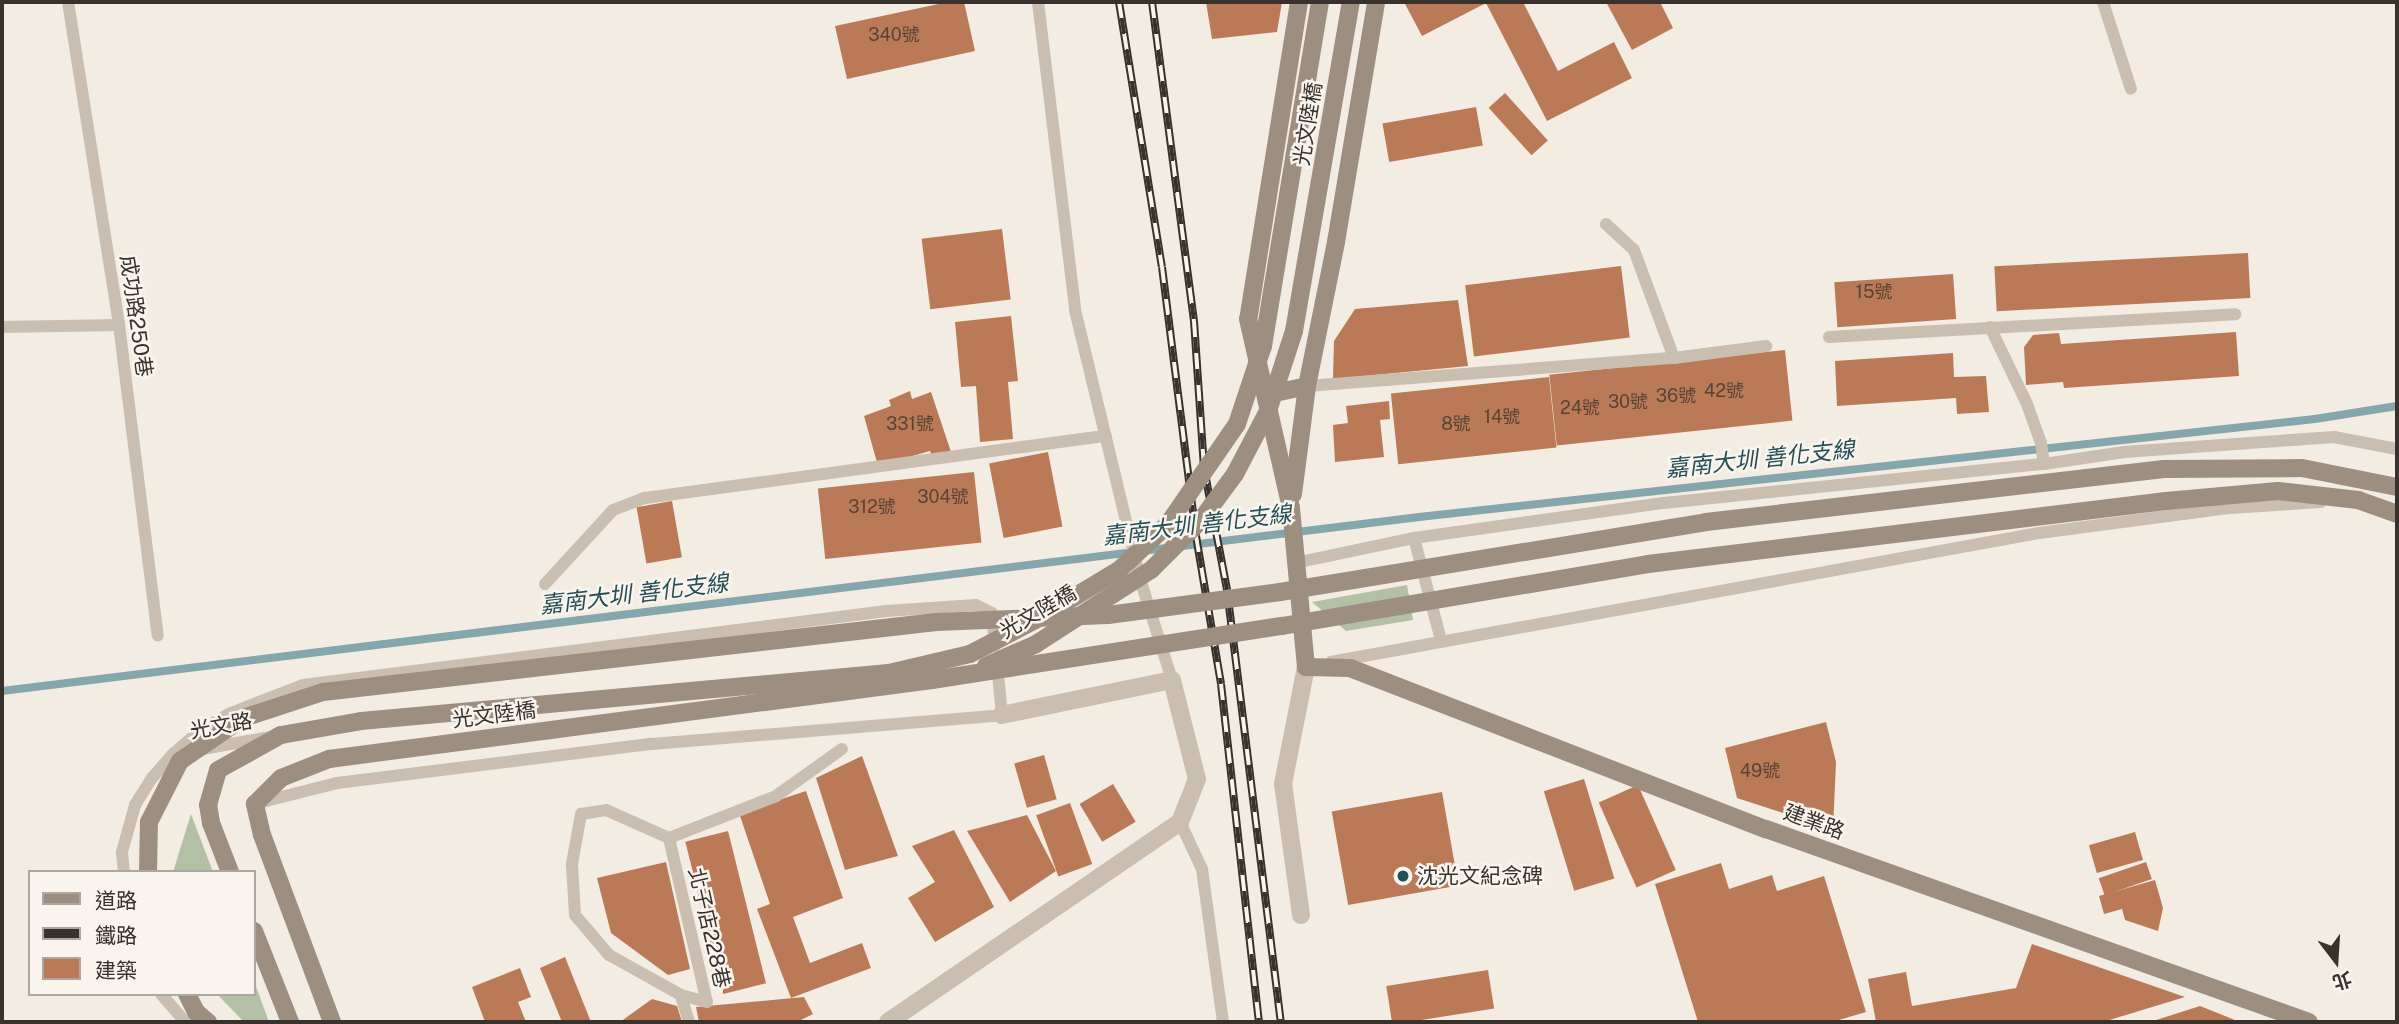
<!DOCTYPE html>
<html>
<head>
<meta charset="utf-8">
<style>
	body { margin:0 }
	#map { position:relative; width:2399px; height:1024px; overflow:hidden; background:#f2ece2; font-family:"Public Sans","Noto Sans TC",sans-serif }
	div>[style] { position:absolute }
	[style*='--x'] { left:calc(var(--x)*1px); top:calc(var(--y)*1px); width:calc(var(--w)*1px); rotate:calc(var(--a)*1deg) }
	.green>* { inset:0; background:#b3c0a3 }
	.stream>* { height:8px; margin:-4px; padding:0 4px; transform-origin:4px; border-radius:4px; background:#84a6ac }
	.building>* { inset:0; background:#ba7a57; transform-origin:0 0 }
	.lane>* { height:12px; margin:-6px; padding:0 6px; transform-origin:6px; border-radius:6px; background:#c9beaf }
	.street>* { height:18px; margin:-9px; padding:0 9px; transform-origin:9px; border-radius:9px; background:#c9beaf }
	.secondary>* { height:18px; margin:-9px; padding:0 9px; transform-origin:9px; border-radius:9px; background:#9d8e80 }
	.rail>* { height:8px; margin-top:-4px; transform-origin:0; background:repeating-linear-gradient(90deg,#f9f5ee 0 16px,#39312c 0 32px); box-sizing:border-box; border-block:2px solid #39312c }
	.secondary-bridge>* { height:18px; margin:-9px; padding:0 9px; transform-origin:9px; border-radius:9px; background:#9d8e80 }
	.dots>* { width:19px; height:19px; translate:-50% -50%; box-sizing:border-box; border:4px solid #f9f5ee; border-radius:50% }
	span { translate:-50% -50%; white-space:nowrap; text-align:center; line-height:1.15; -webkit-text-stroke:5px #f9f5ee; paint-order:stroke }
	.number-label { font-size:18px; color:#594337 }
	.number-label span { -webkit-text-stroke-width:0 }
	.street-label { font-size:21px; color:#39312c }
	.poi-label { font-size:21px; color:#39312c }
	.left { translate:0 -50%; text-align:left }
	.water-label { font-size:23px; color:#254e56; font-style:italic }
	.frame { position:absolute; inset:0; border:4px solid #39312c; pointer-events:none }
	.legend { position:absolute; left:28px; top:870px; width:228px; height:126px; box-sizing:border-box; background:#f9f5ee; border:2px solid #aca7a0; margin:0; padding:9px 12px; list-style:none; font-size:21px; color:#39312c }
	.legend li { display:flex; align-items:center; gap:14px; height:35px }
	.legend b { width:35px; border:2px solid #aca7a0 }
	.north { position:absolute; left:2301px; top:926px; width:70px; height:70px; -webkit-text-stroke:5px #f9f5ee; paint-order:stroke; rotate:163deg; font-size:19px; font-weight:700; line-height:28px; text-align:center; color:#39312c }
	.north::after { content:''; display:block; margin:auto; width:24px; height:32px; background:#39312c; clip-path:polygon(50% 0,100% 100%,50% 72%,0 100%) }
</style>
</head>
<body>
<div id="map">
	<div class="green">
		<i style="clip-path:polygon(1407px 585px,1413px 620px,1346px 631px,1312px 602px)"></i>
		<i style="clip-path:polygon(191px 814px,213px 872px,173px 872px)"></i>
		<i style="clip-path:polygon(254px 981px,269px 1022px,244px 1022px,217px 994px,254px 994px)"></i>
	</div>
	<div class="stream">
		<i style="--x:2;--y:691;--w:1428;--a:-7"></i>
		<i style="--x:1419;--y:517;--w:901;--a:-6.24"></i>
		<i style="--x:2315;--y:419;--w:83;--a:-9"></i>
	</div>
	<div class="building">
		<i style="clip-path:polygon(948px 2px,964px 2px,975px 51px,847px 79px,835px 26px)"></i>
		<i style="clip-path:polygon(1206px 2px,1282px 2px,1277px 32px,1212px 39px)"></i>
		<i style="clip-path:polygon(1404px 2px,1523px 2px,1558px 71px,1614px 42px,1632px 78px,1547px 121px,1486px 3px,1422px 36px)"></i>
		<i style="clip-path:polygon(1606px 2px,1660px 2px,1673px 28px,1632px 50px)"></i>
		<i style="left:1505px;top:93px;width:64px;height:22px;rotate:48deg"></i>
		<i style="left:1476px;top:107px;width:39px;height:95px;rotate:80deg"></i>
		<i style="left:1002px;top:229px;width:71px;height:81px;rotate:83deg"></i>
		<i style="left:2248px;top:253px;width:45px;height:254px;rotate:87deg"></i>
		<i style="left:1621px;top:266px;width:72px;height:157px;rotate:83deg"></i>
		<i style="left:1953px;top:274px;width:45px;height:119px;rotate:86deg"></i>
		<i style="clip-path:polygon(1458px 300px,1468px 366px,1333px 379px,1334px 341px,1355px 309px)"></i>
		<i style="clip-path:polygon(1011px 316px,1018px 381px,1008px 382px,1013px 439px,980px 442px,976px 386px,961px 387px,955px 322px)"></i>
		<i style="clip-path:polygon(2236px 332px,2239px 376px,2064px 388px,2063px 382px,2026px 385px,2024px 347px,2033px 335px,2059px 333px,2061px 344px)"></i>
		<i style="left:1785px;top:350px;width:71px;height:237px;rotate:84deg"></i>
		<i style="clip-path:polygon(1953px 353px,1954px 377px,1986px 376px,1989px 412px,1957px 414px,1956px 398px,1837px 406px,1835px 361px)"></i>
		<i style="left:1549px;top:377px;width:71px;height:159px;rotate:84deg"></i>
		<i style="clip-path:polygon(910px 391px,912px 399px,931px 392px,951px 452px,933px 458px,930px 451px,878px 466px,864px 416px,891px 406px,889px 400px)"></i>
		<i style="clip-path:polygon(1389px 401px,1390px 419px,1380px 420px,1384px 457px,1335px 462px,1333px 425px,1348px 423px,1346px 406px)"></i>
		<i style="left:1048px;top:452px;width:76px;height:60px;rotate:79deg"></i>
		<i style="left:974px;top:472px;width:71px;height:157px;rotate:84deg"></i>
		<i style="left:672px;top:501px;width:57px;height:36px;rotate:80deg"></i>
		<i style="clip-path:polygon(1826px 722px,1836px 762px,1833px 829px,1737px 798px,1725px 748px)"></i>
		<i style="left:1044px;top:755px;width:46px;height:31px;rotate:74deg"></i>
		<i style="clip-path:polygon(862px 756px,898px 856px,845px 870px,816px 778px)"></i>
		<i style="left:1584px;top:779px;width:104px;height:42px;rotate:73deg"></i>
		<i style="left:1113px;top:784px;width:44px;height:39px;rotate:59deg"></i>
		<i style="left:1638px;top:785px;width:93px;height:43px;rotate:66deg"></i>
		<i style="clip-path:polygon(806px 791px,843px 898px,793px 917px,810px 963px,862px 943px,871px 968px,791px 998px,757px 909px,770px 904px,739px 813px)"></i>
		<i style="left:1442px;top:792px;width:95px;height:112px;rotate:80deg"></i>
		<i style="left:1070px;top:803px;width:65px;height:36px;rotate:70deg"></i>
		<i style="clip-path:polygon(1027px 815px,1056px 871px,1010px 902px,967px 831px)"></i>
		<i style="clip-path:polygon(954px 830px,994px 907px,935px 942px,908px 898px,935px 882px,912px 846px)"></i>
		<i style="left:728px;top:831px;width:157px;height:44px;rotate:76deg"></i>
		<i style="left:2135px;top:832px;width:29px;height:48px;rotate:74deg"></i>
		<i style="clip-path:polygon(666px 862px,690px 969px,668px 975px,611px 933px,597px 878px)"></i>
		<i style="left:2146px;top:862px;width:18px;height:50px;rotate:71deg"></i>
		<i style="clip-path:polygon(1721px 863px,1729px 889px,1772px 875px,1777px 891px,1824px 876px,1866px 1012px,1832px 1022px,1698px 1022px,1655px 884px)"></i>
		<i style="clip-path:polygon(2155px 880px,2163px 908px,2158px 931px,2125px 920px,2122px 909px,2104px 914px,2099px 896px)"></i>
		<i style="clip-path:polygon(2032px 944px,2185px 997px,2103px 1022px,1876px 1022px,1868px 979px,1906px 972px,1912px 1006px,2016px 988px)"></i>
		<i style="clip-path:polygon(565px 957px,591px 1022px,562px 1022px,540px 968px)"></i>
		<i style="clip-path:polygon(520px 968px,531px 997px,518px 1002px,526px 1022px,485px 1022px,472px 987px)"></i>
		<i style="left:1488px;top:970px;width:39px;height:103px;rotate:81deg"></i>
		<i style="clip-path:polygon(804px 997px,813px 1014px,797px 1022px,699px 1022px,696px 1007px)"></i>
		<i style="clip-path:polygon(652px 999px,677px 1006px,682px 1022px,620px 1022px)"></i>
		<i style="clip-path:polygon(2200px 1006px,2240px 1022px,2150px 1022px)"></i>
	</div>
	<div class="lane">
		<i style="--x:68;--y:2;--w:327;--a:81"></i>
		<i style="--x:119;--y:325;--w:313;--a:82.9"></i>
		<i style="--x:1038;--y:2;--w:310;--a:83.1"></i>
		<i style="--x:1075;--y:310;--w:277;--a:76.4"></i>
		<i style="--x:1140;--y:579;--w:106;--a:72.4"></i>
		<i style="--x:2103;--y:2;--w:91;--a:72.2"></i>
		<i style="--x:1606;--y:224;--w:38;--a:43"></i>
		<i style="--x:1634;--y:250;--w:115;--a:69.7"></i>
		<i style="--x:2;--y:327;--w:117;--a:-1"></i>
		<i style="--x:1990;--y:327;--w:85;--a:64.3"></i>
		<i style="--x:2027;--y:404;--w:41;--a:70.3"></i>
		<i style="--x:2041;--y:443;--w:21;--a:82"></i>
		<i style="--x:1829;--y:337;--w:407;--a:-3.2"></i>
		<i style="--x:1307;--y:386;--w:368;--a:-4.4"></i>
		<i style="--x:1674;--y:358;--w:93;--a:-7.4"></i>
		<i style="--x:1414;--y:538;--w:106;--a:75.2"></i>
		<i style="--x:1295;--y:563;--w:122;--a:-11.9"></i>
		<i style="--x:1414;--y:538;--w:252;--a:-8"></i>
		<i style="--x:1664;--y:503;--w:382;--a:-5.9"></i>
		<i style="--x:2044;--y:464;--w:81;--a:-8.5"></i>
		<i style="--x:2124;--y:452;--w:211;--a:-4.1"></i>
		<i style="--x:2334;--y:437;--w:64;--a:10.8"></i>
		<i style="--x:545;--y:584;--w:100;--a:-47.4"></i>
		<i style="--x:613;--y:510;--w:34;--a:-21"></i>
		<i style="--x:645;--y:498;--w:465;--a:-7.7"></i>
		<i style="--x:1331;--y:662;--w:720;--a:-10.33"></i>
		<i style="--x:2039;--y:533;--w:193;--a:-7.5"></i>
		<i style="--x:2230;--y:508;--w:91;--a:-3.8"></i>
		<i style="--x:202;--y:749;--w:70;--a:-9.9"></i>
		<i style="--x:173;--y:754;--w:37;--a:-41"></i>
		<i style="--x:201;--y:730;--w:34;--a:-30"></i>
		<i style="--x:231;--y:713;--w:77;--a:-21.3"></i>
		<i style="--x:303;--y:685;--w:588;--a:-7.23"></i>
		<i style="--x:886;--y:611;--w:90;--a:-3.8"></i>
		<i style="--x:976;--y:605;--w:18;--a:27"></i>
		<i style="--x:992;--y:613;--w:33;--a:85"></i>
		<i style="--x:258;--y:803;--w:81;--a:-14.2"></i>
		<i style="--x:337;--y:783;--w:317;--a:-7.1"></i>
		<i style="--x:652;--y:744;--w:351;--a:-4.7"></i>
		<i style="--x:1002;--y:715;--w:51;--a:-95.6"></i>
		<i style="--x:1180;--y:822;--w:52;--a:64.9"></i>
		<i style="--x:1202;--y:869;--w:154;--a:82.2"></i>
		<i style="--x:669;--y:838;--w:168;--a:77"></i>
		<i style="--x:707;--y:1002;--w:27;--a:-165"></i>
		<i style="--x:124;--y:872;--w:20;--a:-96"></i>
		<i style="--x:122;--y:852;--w:49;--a:-74.5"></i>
		<i style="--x:135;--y:805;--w:32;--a:-58"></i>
		<i style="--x:152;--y:778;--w:32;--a:-49"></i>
		<i style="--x:173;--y:754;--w:8;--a:-7"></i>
		<i style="--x:161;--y:994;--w:37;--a:49"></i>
		<i style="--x:689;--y:1022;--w:28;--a:-107"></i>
		<i style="--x:681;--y:995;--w:82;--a:-150.9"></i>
		<i style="--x:609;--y:955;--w:52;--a:-130.4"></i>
		<i style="--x:575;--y:915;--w:51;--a:-93.4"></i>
		<i style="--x:572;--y:864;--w:51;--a:-79.8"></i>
		<i style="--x:581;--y:814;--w:25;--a:-9"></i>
		<i style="--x:606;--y:810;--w:69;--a:24"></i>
		<i style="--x:669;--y:838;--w:115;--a:-21.4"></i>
		<i style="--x:776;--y:796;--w:81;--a:-35.5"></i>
	</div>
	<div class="street">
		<i style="--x:1301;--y:915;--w:132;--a:-97.8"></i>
		<i style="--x:1283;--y:784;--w:119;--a:-78.9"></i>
		<i style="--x:888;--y:1022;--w:354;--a:-34.4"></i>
		<i style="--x:1180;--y:822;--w:46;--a:-68.4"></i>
		<i style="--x:1197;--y:779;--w:102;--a:-104.2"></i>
		<i style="--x:1172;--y:680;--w:174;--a:168.4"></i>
	</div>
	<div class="secondary">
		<i style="--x:1299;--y:2;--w:321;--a:99.1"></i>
		<i style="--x:1248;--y:319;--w:194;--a:77.2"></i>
		<i style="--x:1291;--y:508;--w:160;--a:84.6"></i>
		<i style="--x:1306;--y:667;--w:44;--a:1.3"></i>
		<i style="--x:1350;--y:668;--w:446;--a:21.2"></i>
		<i style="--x:1766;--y:829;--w:576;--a:19.57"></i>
		<i style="--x:1266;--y:395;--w:42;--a:-12.4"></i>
		<i style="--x:1293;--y:494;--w:109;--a:-82.6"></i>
		<i style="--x:1307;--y:386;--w:147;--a:-78.6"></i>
		<i style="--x:1336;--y:242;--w:243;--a:-80.5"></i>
		<i style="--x:2166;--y:501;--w:112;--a:-5.1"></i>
		<i style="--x:2278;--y:491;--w:81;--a:6.4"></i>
		<i style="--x:2358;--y:500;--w:41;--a:19.7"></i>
		<i style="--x:230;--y:872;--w:53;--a:-111.2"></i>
		<i style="--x:211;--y:823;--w:18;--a:-99"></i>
		<i style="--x:208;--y:805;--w:36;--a:-74"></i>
		<i style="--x:218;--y:770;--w:72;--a:-29.1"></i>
		<i style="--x:281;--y:735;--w:81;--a:-9.9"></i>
		<i style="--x:254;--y:931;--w:98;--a:68.4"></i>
		<i style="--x:187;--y:994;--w:20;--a:63"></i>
		<i style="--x:196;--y:1012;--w:16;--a:40"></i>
		<i style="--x:332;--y:1022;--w:200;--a:-110.5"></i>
		<i style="--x:262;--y:835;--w:32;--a:-103"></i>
		<i style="--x:255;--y:804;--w:37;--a:-45"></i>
		<i style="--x:281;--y:778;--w:52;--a:-21.6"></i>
		<i style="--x:329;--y:759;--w:608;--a:-7.46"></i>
	</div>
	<div class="rail">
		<i style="--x:1119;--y:2;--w:268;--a:80.8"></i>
		<i style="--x:1162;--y:267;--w:271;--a:82.8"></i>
		<i style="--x:1196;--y:536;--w:150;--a:80.4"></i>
		<i style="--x:1221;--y:684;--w:340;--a:83.6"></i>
		<i style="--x:1152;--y:2;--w:322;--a:82.5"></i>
		<i style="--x:1194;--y:321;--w:147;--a:86.1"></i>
		<i style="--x:1204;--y:468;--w:124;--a:79.3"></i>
		<i style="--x:1227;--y:590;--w:435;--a:82.9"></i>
	</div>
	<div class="secondary-bridge">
		<i style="--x:986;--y:666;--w:55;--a:-23.7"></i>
		<i style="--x:1036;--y:644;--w:137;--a:-32.8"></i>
		<i style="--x:1151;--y:570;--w:71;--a:-45"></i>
		<i style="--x:1201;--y:520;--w:57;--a:-53.5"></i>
		<i style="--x:1235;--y:474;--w:71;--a:-62.4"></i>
		<i style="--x:1268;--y:411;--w:84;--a:-72"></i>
		<i style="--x:1294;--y:331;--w:334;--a:-80.2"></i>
		<i style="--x:932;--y:680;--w:354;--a:-8.8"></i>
		<i style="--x:1282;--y:626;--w:371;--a:-9.6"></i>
		<i style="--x:1648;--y:564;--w:522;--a:-6.93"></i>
		<i style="--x:361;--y:721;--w:530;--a:-5.19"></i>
		<i style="--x:889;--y:673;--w:83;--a:-13.2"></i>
		<i style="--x:970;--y:654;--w:80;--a:-27.5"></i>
		<i style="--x:1041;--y:617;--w:91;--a:-31.1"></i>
		<i style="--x:1119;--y:570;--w:67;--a:-43.2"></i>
		<i style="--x:1168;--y:524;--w:121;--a:-55.4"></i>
		<i style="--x:1237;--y:424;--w:82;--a:-71.6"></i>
		<i style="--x:1263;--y:346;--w:349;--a:-80.6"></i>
		<i style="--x:148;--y:872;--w:50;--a:-88.9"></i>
		<i style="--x:149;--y:822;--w:68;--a:-63.1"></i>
		<i style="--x:180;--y:761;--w:76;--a:-34.3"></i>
		<i style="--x:243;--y:718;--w:84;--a:-18"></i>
		<i style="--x:323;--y:692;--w:617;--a:-6.51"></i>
		<i style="--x:936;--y:622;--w:172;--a:-2.3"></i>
		<i style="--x:1108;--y:615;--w:174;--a:-7.6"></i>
		<i style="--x:1280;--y:592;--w:432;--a:-9.3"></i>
		<i style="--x:1706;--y:522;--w:461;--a:-6.6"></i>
		<i style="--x:2164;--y:469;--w:138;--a:-0.4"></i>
		<i style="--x:2302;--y:468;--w:97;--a:11.3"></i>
	</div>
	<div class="dots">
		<i style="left:1403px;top:876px;background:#254e56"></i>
	</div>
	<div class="number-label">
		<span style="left:894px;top:35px">340號</span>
		<span style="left:1874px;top:292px">15號</span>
		<span style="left:1724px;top:391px">42號</span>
		<span style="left:1676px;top:396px">36號</span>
		<span style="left:1628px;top:402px">30號</span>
		<span style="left:1580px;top:408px">24號</span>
		<span style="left:1502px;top:417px">14號</span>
		<span style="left:910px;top:424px">331號</span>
		<span style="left:1456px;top:424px">8號</span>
		<span style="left:943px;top:497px">304號</span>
		<span style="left:872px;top:507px">312號</span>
		<span style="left:1760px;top:771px">49號</span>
	</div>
	<div class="street-label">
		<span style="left:1308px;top:124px;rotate:-81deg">光文陸橋</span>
		<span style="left:136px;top:316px;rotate:82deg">成功路250巷</span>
		<span style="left:1038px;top:612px;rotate:-30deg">光文陸橋</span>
		<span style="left:494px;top:715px;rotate:-7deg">光文陸橋</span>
		<span style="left:221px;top:726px;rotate:-10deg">光文路</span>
		<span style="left:1814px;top:822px;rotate:20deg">建業路</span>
		<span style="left:709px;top:928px;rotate:77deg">北子店228巷</span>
	</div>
	<div class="poi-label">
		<span class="left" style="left:1417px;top:876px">沈光文紀念碑</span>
	</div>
	<div class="water-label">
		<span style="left:1760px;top:459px;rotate:-6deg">嘉南大圳 善化支線</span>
		<span style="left:1197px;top:525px;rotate:-7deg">嘉南大圳 善化支線</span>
		<span style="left:634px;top:594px;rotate:-7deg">嘉南大圳 善化支線</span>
	</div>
	<div class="frame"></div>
	<ul class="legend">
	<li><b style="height:9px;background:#9d8e80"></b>道路</li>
	<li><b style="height:9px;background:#39312c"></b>鐵路</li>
	<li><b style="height:19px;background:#ba7a57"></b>建築</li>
	</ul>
	<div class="north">北</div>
</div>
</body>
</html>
